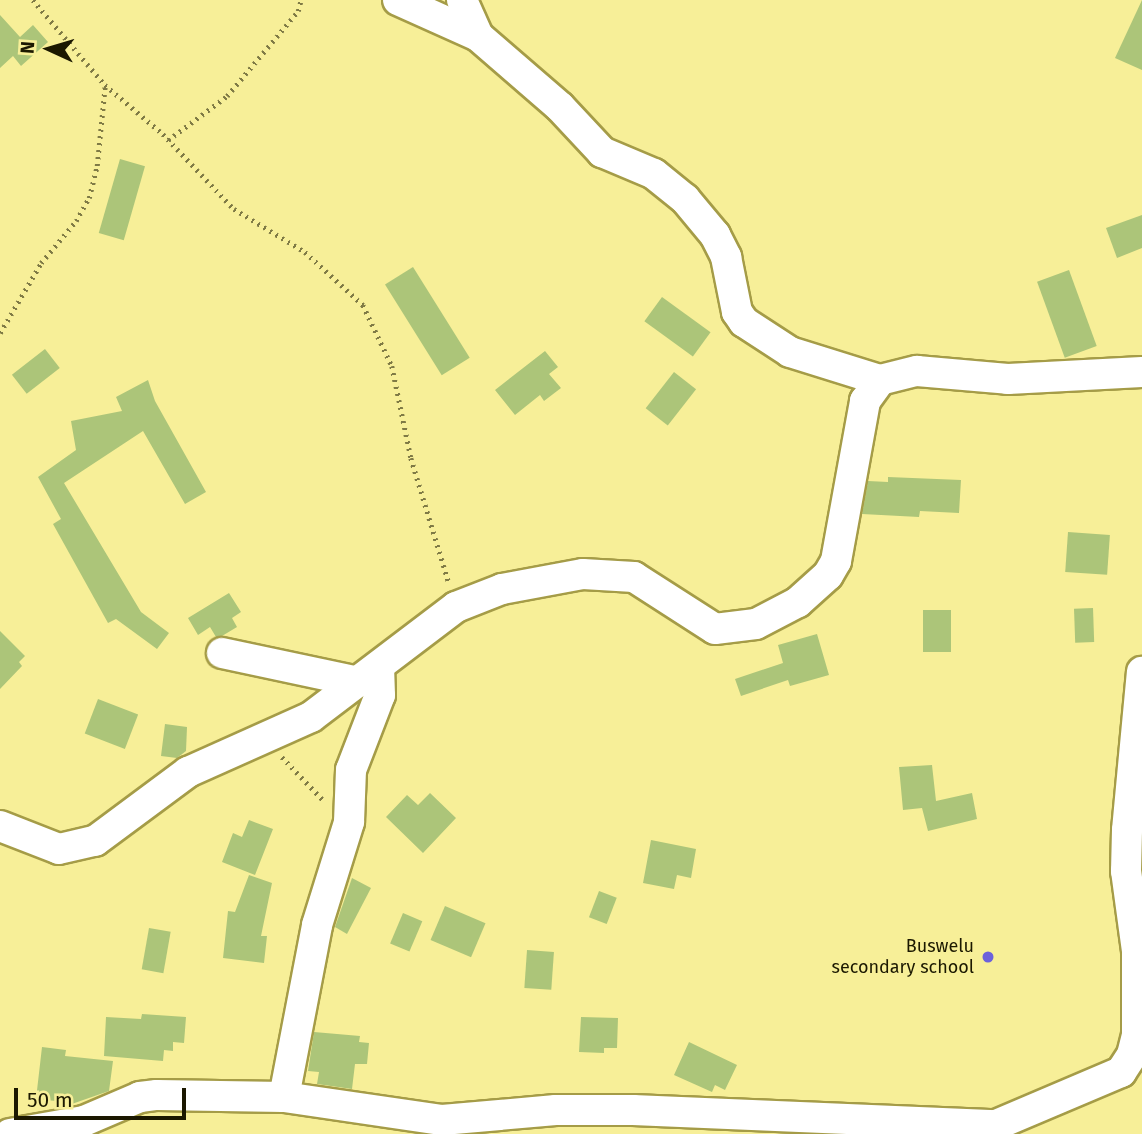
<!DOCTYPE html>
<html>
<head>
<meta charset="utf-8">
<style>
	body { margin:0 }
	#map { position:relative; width:1142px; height:1134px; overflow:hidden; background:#f7ef98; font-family:"Fira Sans",sans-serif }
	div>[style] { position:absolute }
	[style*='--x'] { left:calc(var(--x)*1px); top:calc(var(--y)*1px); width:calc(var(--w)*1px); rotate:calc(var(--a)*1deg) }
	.building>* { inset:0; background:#acc579; transform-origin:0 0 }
	.path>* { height:4.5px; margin-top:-2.25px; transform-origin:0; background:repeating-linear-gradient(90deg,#7f7a45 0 2px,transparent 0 7px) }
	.roads { filter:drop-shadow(2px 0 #a59c47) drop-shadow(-2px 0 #a59c47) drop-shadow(0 2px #a59c47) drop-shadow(0 -2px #a59c47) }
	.minor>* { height:30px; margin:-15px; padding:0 15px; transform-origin:15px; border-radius:15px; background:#fff }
	.dots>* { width:19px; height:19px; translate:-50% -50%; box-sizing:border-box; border:4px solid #f7ef98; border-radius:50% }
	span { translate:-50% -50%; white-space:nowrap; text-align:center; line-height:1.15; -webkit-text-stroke:5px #f7ef98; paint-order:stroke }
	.poi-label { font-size:18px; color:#1b1800 }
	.right { translate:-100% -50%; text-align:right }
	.north { position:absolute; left:14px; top:14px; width:70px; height:70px; -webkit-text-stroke:5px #f7ef98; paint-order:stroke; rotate:274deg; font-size:19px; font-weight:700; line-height:28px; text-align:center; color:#1b1800 }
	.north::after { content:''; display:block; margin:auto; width:24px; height:32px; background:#1b1800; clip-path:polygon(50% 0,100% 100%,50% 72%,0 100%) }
	.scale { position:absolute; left:14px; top:1088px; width:172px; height:32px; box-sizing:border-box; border:4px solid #1b1800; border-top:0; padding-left:9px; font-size:21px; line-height:24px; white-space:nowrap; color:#1b1800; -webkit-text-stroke:5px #f7ef98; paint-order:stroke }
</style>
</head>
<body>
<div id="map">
	<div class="building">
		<i style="clip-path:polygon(1142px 0,1142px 70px,1115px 58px)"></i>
		<i style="clip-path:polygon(0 15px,20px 37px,33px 25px,48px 42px,21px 66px,13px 56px,0 68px)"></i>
		<i style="left:120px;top:159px;width:26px;height:77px;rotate:16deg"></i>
		<i style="clip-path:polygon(1142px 215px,1142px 248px,1117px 258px,1106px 228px)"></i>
		<i style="left:413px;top:267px;width:107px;height:33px;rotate:58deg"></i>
		<i style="left:1069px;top:270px;width:81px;height:34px;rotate:70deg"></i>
		<i style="left:662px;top:297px;width:60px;height:30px;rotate:36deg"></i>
		<i style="left:45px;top:349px;width:24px;height:42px;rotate:52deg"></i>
		<i style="clip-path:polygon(545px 351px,558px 367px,549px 374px,561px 388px,544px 401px,540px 395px,515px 415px,495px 390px)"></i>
		<i style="left:674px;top:372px;width:28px;height:46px;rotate:38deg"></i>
		<i style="clip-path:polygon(148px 380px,155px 401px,206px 492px,185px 504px,143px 431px,64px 483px,141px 612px,169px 633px,157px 649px,116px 619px,108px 623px,53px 524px,61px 519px,38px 477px,76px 450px,71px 421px,122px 411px,116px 397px)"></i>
		<i style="clip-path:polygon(888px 477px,961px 480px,959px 513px,920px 511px,919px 517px,862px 514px,868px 481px,888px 482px)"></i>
		<i style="left:1068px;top:532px;width:42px;height:40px;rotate:4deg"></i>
		<i style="clip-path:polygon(229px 593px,241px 612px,232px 618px,237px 627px,222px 636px,216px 637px,210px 627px,198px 635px,188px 618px)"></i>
		<i style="left:1093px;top:608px;width:34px;height:19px;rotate:88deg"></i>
		<i style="left:923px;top:610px;width:28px;height:42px"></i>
		<i style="clip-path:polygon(0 631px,25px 656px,19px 662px,22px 666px,0 689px)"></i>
		<i style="clip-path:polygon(817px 634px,829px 675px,790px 686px,788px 680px,741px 696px,735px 679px,783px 663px,778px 645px)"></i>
		<i style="left:98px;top:699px;width:43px;height:37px;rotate:21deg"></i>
		<i style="clip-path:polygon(165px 724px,187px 727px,186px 751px,177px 758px,161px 756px)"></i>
		<i style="clip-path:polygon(932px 765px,936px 801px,972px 793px,977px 819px,928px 831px,922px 808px,903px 810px,899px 767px)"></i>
		<i style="clip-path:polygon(430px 793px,456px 818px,423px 853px,386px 817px,407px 795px,418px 805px)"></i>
		<i style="clip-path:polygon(249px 820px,273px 829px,255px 875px,222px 862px,233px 833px,242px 837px)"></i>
		<i style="clip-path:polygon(651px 840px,696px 849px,691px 878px,677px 875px,674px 889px,643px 883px)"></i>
		<i style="clip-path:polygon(249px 875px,272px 883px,261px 936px,267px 936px,264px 963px,223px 958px,228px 911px,235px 912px)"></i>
		<i style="clip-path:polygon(352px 878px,371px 888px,347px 934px,335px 927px)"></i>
		<i style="left:599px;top:891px;width:19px;height:28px;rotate:21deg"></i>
		<i style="left:445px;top:906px;width:44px;height:37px;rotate:23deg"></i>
		<i style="left:403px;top:913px;width:21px;height:33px;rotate:23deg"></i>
		<i style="left:149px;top:928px;width:22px;height:42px;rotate:10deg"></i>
		<i style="left:527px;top:950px;width:27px;height:38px;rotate:4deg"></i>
		<i style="clip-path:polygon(142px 1014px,186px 1017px,184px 1043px,173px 1042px,173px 1051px,164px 1050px,163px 1061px,104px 1056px,106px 1017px,141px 1019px)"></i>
		<i style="clip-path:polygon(581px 1017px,618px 1018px,617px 1048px,604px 1048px,604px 1053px,579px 1052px)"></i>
		<i style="clip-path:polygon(314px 1032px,360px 1036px,359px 1042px,369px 1043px,367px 1064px,355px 1064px,352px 1089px,317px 1084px,319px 1072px,308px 1071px)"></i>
		<i style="clip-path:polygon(689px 1042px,737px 1065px,725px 1090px,715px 1085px,712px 1092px,674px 1075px)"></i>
		<i style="clip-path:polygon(42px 1047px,66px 1050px,65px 1056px,113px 1061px,109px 1091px,66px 1106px,66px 1102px,36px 1099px)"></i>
	</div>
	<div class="path">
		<i style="--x:33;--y:0;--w:111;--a:49.7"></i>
		<i style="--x:105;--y:85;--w:76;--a:40.2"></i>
		<i style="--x:163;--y:134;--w:103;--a:46.6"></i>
		<i style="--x:234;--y:209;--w:83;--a:31.2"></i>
		<i style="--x:305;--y:252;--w:79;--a:42.4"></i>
		<i style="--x:363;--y:305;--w:68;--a:64.6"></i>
		<i style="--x:392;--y:366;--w:94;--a:78.3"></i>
		<i style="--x:411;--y:458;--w:131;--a:73.1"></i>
		<i style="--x:168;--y:140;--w:74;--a:-36.7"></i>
		<i style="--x:227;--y:96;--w:111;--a:-50.1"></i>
		<i style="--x:298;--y:11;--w:11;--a:-75"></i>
		<i style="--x:0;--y:333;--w:81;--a:-59.6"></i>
		<i style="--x:41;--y:263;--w:55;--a:-50.2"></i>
		<i style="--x:76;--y:221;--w:26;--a:-61"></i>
		<i style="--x:89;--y:198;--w:33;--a:-76"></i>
		<i style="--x:97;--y:166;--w:80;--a:-84.3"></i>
		<i style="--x:282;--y:757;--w:61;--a:46.3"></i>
	</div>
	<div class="roads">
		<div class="minor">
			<i style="--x:398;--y:0;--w:88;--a:24.2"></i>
			<i style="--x:462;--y:0;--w:39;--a:66"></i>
			<i style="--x:478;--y:36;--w:108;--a:40.9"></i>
			<i style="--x:560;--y:107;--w:62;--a:47"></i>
			<i style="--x:602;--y:152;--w:56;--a:22.9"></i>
			<i style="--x:654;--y:174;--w:40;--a:39"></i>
			<i style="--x:685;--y:199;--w:47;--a:50.2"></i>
			<i style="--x:715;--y:235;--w:25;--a:63"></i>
			<i style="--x:726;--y:257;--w:56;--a:78.7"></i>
			<i style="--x:737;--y:312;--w:12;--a:55"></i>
			<i style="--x:744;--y:322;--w:55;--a:33.1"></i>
			<i style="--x:790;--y:352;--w:94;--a:17.3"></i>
			<i style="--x:222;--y:653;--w:139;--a:12"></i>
			<i style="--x:0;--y:826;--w:63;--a:21.3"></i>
			<i style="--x:59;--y:849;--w:37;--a:-13"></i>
			<i style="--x:95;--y:841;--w:116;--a:-36.6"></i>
			<i style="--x:188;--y:772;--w:135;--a:-24.1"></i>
			<i style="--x:311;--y:717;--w:182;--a:-37.2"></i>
			<i style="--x:456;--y:607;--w:49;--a:-21.4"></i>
			<i style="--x:502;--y:589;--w:82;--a:-10.5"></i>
			<i style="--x:583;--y:574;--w:51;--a:3.4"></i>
			<i style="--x:634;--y:577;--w:96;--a:32.7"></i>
			<i style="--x:715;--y:629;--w:41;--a:-7"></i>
			<i style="--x:756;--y:624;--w:47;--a:-27.6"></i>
			<i style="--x:798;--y:602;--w:40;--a:-42"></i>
			<i style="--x:828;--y:575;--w:16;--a:-60"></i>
			<i style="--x:836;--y:561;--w:163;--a:-79.7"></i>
			<i style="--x:865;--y:401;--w:26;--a:-54"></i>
			<i style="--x:880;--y:380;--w:38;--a:-14"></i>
			<i style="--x:917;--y:371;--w:91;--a:5"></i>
			<i style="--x:1008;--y:379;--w:134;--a:-3"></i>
			<i style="--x:284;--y:1097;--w:175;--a:-79.1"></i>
			<i style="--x:317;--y:925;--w:108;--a:-72.7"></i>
			<i style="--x:349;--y:822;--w:52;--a:-87.8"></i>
			<i style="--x:351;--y:770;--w:80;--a:-68.9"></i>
			<i style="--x:380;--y:695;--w:28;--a:-92"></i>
			<i style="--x:10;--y:1134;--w:75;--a:-10"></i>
			<i style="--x:84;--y:1121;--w:61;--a:-23.2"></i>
			<i style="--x:140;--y:1097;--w:17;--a:-7"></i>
			<i style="--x:157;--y:1095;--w:127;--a:0.9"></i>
			<i style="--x:284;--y:1097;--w:160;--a:8.3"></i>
			<i style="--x:442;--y:1120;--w:114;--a:-5"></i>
			<i style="--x:556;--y:1110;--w:77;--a:0"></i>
			<i style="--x:633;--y:1110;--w:363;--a:2.4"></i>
			<i style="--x:991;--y:1134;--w:10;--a:-61"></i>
			<i style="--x:996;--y:1125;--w:136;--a:-23"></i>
			<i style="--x:1121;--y:1072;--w:20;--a:-57"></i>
			<i style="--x:1132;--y:1055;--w:21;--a:-76"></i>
			<i style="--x:1137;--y:1035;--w:84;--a:-90"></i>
			<i style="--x:1137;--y:951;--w:81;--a:-97.8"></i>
			<i style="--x:1126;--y:871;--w:41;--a:-88.6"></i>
			<i style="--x:1127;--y:830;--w:159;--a:-84.6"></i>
		</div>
	</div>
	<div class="dots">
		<i style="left:988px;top:957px;background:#6c61db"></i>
	</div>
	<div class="poi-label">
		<span class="right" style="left:974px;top:957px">Buswelu<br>secondary school</span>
	</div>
	<div class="north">N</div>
	<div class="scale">50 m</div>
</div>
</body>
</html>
